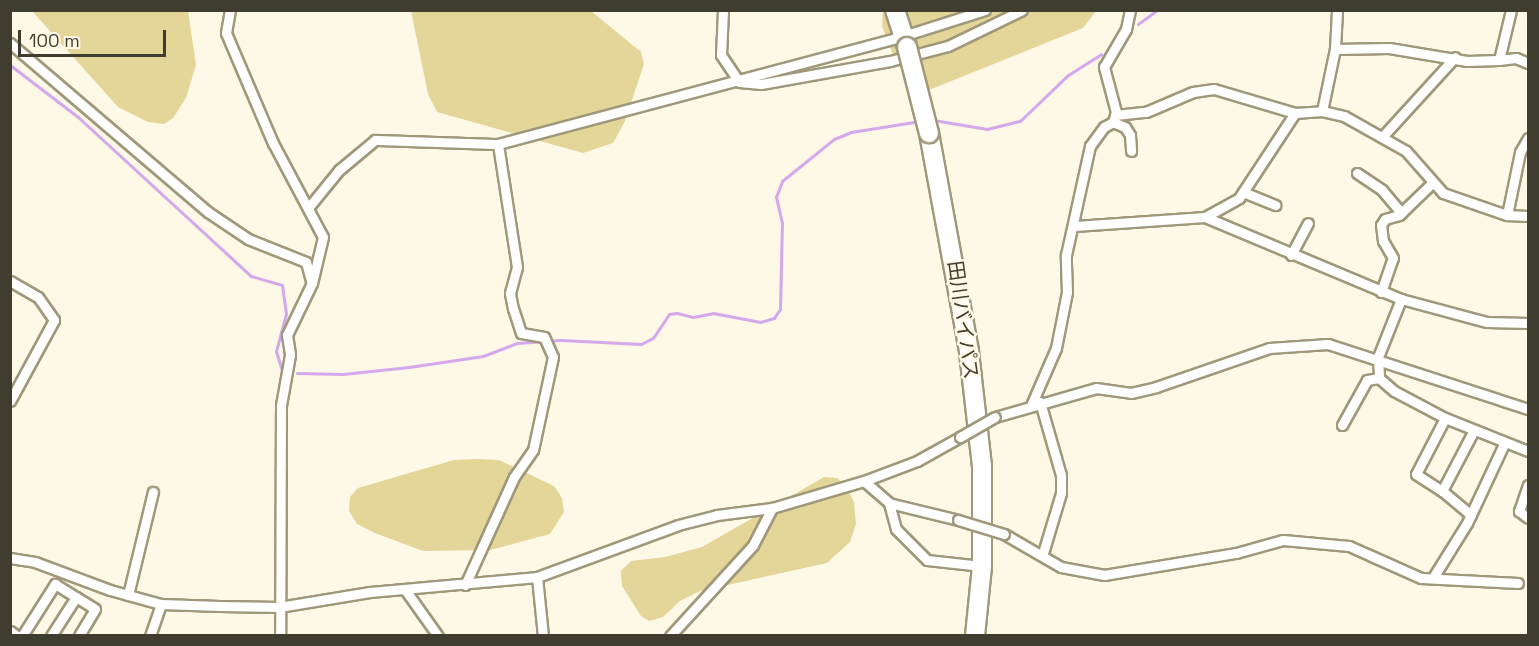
<!DOCTYPE html>
<html>
<head>
<meta charset="utf-8">
<style>
	body { margin:0 }
	#map { position:relative; width:1539px; height:646px; overflow:hidden; background:#fdf9e6; font-family:"Space Grotesk","Noto Sans JP",sans-serif }
	div>[style] { position:absolute }
	[style*='--x'] { left:calc(var(--x)*1px); top:calc(var(--y)*1px); width:calc(var(--w)*1px); rotate:calc(var(--a)*1deg) }
	.green>* { inset:0; background:#e4d599 }
	.stream>* { height:3px; margin:-1.5px; padding:0 1.5px; transform-origin:1.5px; border-radius:1.5px; background:#d5a7eb }
	.roads { filter:drop-shadow(2px 0 #9f987a) drop-shadow(-2px 0 #9f987a) drop-shadow(0 2px #9f987a) drop-shadow(0 -2px #9f987a) }
	.street>* { height:9px; margin:-4.5px; padding:0 4.5px; transform-origin:4.5px; border-radius:4.5px; background:#fff }
	.highway>* { height:18px; margin:-9px; padding:0 9px; transform-origin:9px; border-radius:9px; background:#fff }
	.bridges { filter:drop-shadow(2px 0 #9f987a) drop-shadow(-2px 0 #9f987a) drop-shadow(0 2px #9f987a) drop-shadow(0 -2px #9f987a) }
	.street-bridge>* { height:9px; margin:-4.5px; padding:0 4.5px; transform-origin:4.5px; border-radius:4.5px; background:#fff }
	.highway-bridge>* { height:18px; margin:-9px; padding:0 9px; transform-origin:9px; border-radius:9px; background:#fff }
	span { translate:-50% -50%; white-space:nowrap; text-align:center; line-height:1.15; -webkit-text-stroke:5px #fdf9e6; paint-order:stroke }
	.street-label { font-size:20px; color:#3f3c30 }
	.frame { position:absolute; inset:0; border:12px solid #3f3c30; pointer-events:none }
	.scale { position:absolute; left:18px; top:30px; width:148px; height:27px; box-sizing:border-box; border:3px solid #3f3c30; border-top:0; padding-left:8px; font-size:18px; line-height:21px; white-space:nowrap; color:#3f3c30; -webkit-text-stroke:4px #fdf9e6; paint-order:stroke }
</style>
</head>
<body>
<div id="map">
	<div class="green">
		<i style="clip-path:polygon(883px 10px,1096px 11px,1083px 28px,929px 90px,894px 57px,882px 26px)"></i>
		<i style="clip-path:polygon(32px 11px,188px 11px,196px 65px,186px 98px,173px 118px,164px 124px,148px 122px,118px 107px)"></i>
		<i style="clip-path:polygon(411px 11px,591px 11px,641px 52px,644px 64px,625px 121px,613px 143px,583px 153px,437px 112px,428px 94px)"></i>
		<i style="clip-path:polygon(477px 459px,499px 460px,554px 486px,562px 498px,564px 512px,550px 534px,490px 550px,423px 551px,375px 533px,357px 524px,349px 511px,350px 497px,358px 488px,454px 460px)"></i>
		<i style="clip-path:polygon(824px 477px,837px 478px,846px 486px,854px 502px,856px 524px,850px 542px,827px 563px,700px 591px,680px 601px,663px 617px,649px 621px,641px 616px,622px 586px,621px 571px,631px 561px,665px 557px,702px 547px)"></i>
	</div>
	<div class="stream">
		<i style="--x:1138;--y:24;--w:24;--a:-36"></i>
		<i style="--x:10;--y:65;--w:86;--a:37.4"></i>
		<i style="--x:78;--y:117;--w:235;--a:42.6"></i>
		<i style="--x:251;--y:276;--w:32;--a:16"></i>
		<i style="--x:282;--y:285;--w:29;--a:82"></i>
		<i style="--x:286;--y:314;--w:38;--a:105"></i>
		<i style="--x:276;--y:351;--w:21;--a:73"></i>
		<i style="--x:933;--y:120;--w:55;--a:9.5"></i>
		<i style="--x:987;--y:129;--w:34;--a:-14"></i>
		<i style="--x:1020;--y:121;--w:66;--a:-43.8"></i>
		<i style="--x:1068;--y:75;--w:39;--a:-32"></i>
		<i style="--x:297;--y:373;--w:46;--a:1.2"></i>
		<i style="--x:343;--y:374;--w:66;--a:-6.1"></i>
		<i style="--x:409;--y:367;--w:75;--a:-8.5"></i>
		<i style="--x:483;--y:356;--w:36;--a:-21"></i>
		<i style="--x:517;--y:343;--w:44;--a:-3.9"></i>
		<i style="--x:561;--y:340;--w:80;--a:2.9"></i>
		<i style="--x:641;--y:344;--w:13;--a:-27"></i>
		<i style="--x:653;--y:338;--w:29;--a:-56"></i>
		<i style="--x:669;--y:314;--w:8;--a:-7"></i>
		<i style="--x:677;--y:313;--w:16;--a:14"></i>
		<i style="--x:693;--y:317;--w:20;--a:-11"></i>
		<i style="--x:713;--y:313;--w:48;--a:10.8"></i>
		<i style="--x:760;--y:322;--w:15;--a:-16"></i>
		<i style="--x:774;--y:318;--w:11;--a:-56"></i>
		<i style="--x:780;--y:309;--w:86;--a:-88.7"></i>
		<i style="--x:782;--y:223;--w:27;--a:-103"></i>
		<i style="--x:776;--y:197;--w:17;--a:-69"></i>
		<i style="--x:782;--y:181;--w:67;--a:-38.9"></i>
		<i style="--x:834;--y:139;--w:18;--a:-22"></i>
		<i style="--x:851;--y:132;--w:70;--a:-9.1"></i>
	</div>
	<div class="roads">
		<div class="street">
			<i style="--x:230;--y:10;--w:23;--a:100"></i>
			<i style="--x:226;--y:33;--w:120;--a:66.9"></i>
			<i style="--x:273;--y:143;--w:106;--a:62"></i>
			<i style="--x:323;--y:237;--w:47;--a:103.4"></i>
			<i style="--x:312;--y:283;--w:58;--a:115.7"></i>
			<i style="--x:287;--y:335;--w:20;--a:81"></i>
			<i style="--x:290;--y:355;--w:51;--a:100.2"></i>
			<i style="--x:281;--y:405;--w:231;--a:90.2"></i>
			<i style="--x:723;--y:10;--w:45;--a:92.5"></i>
			<i style="--x:721;--y:55;--w:32;--a:56"></i>
			<i style="--x:739;--y:82;--w:22;--a:5"></i>
			<i style="--x:761;--y:84;--w:131;--a:-10.1"></i>
			<i style="--x:890;--y:61;--w:60;--a:-14.5"></i>
			<i style="--x:948;--y:46;--w:82;--a:-25.9"></i>
			<i style="--x:10;--y:43;--w:260;--a:40.5"></i>
			<i style="--x:208;--y:212;--w:48;--a:34"></i>
			<i style="--x:248;--y:239;--w:62;--a:21.6"></i>
			<i style="--x:306;--y:262;--w:20;--a:75"></i>
			<i style="--x:1335;--y:49;--w:54;--a:-1.1"></i>
			<i style="--x:1389;--y:48;--w:79;--a:9.5"></i>
			<i style="--x:1467;--y:61;--w:32;--a:-2"></i>
			<i style="--x:1499;--y:60;--w:51;--a:-76.5"></i>
			<i style="--x:1499;--y:60;--w:17;--a:-7"></i>
			<i style="--x:1516;--y:58;--w:13;--a:23"></i>
			<i style="--x:1322;--y:111;--w:63;--a:-78.2"></i>
			<i style="--x:1335;--y:49;--w:39;--a:-87"></i>
			<i style="--x:1115;--y:115;--w:31;--a:-6"></i>
			<i style="--x:1146;--y:112;--w:51;--a:-23.1"></i>
			<i style="--x:1193;--y:92;--w:21;--a:-8"></i>
			<i style="--x:1214;--y:89;--w:84;--a:16.5"></i>
			<i style="--x:1113;--y:122;--w:13;--a:23"></i>
			<i style="--x:1125;--y:127;--w:9;--a:58"></i>
			<i style="--x:1130;--y:135;--w:16;--a:86"></i>
			<i style="--x:1382;--y:137;--w:108;--a:-47.6"></i>
			<i style="--x:1357;--y:173;--w:30;--a:34"></i>
			<i style="--x:1382;--y:190;--w:30;--a:50"></i>
			<i style="--x:1243;--y:192;--w:35;--a:22"></i>
			<i style="--x:308;--y:208;--w:49;--a:-50.8"></i>
			<i style="--x:339;--y:170;--w:47;--a:-39.8"></i>
			<i style="--x:375;--y:140;--w:123;--a:1.9"></i>
			<i style="--x:498;--y:144;--w:419;--a:-14.9"></i>
			<i style="--x:903;--y:36;--w:86;--a:-17.6"></i>
			<i style="--x:1507;--y:215;--w:64;--a:-78.3"></i>
			<i style="--x:1520;--y:152;--w:16;--a:-60"></i>
			<i style="--x:1205;--y:217;--w:212;--a:22.7"></i>
			<i style="--x:1401;--y:299;--w:89;--a:15"></i>
			<i style="--x:1487;--y:322;--w:41;--a:1.4"></i>
			<i style="--x:1075;--y:226;--w:130;--a:-4"></i>
			<i style="--x:1205;--y:217;--w:39;--a:-29"></i>
			<i style="--x:1239;--y:198;--w:102;--a:-56.6"></i>
			<i style="--x:1295;--y:113;--w:27;--a:-4"></i>
			<i style="--x:1322;--y:111;--w:23;--a:13"></i>
			<i style="--x:1344;--y:116;--w:71;--a:29.4"></i>
			<i style="--x:1406;--y:151;--w:56;--a:48.6"></i>
			<i style="--x:1443;--y:193;--w:68;--a:19"></i>
			<i style="--x:1507;--y:215;--w:21;--a:3"></i>
			<i style="--x:1291;--y:255;--w:36;--a:-62"></i>
			<i style="--x:10;--y:281;--w:32;--a:30"></i>
			<i style="--x:38;--y:297;--w:28;--a:55"></i>
			<i style="--x:54;--y:320;--w:92;--a:118.5"></i>
			<i style="--x:1381;--y:292;--w:36;--a:-71"></i>
			<i style="--x:1393;--y:258;--w:20;--a:-120"></i>
			<i style="--x:1383;--y:241;--w:16;--a:-97"></i>
			<i style="--x:1381;--y:225;--w:7;--a:-56"></i>
			<i style="--x:1385;--y:219;--w:15;--a:-16"></i>
			<i style="--x:1399;--y:215;--w:45;--a:-44.1"></i>
			<i style="--x:1401;--y:299;--w:62;--a:111.6"></i>
			<i style="--x:1378;--y:357;--w:21;--a:87"></i>
			<i style="--x:1379;--y:378;--w:20;--a:41"></i>
			<i style="--x:1394;--y:391;--w:58;--a:27.9"></i>
			<i style="--x:1445;--y:418;--w:89;--a:21.7"></i>
			<i style="--x:1040;--y:402;--w:76;--a:74"></i>
			<i style="--x:1061;--y:475;--w:18;--a:90"></i>
			<i style="--x:1061;--y:493;--w:63;--a:106.7"></i>
			<i style="--x:1032;--y:403;--w:60;--a:-66.4"></i>
			<i style="--x:1056;--y:348;--w:57;--a:-78.9"></i>
			<i style="--x:1067;--y:292;--w:37;--a:-92"></i>
			<i style="--x:1066;--y:255;--w:112;--a:-77.6"></i>
			<i style="--x:1090;--y:146;--w:24;--a:-54"></i>
			<i style="--x:1104;--y:127;--w:10;--a:-29"></i>
			<i style="--x:1113;--y:122;--w:10;--a:-73"></i>
			<i style="--x:1116;--y:112;--w:47;--a:-104.9"></i>
			<i style="--x:1104;--y:67;--w:44;--a:-59.9"></i>
			<i style="--x:1126;--y:29;--w:19;--a:-78"></i>
			<i style="--x:995;--y:417;--w:105;--a:-16"></i>
			<i style="--x:1096;--y:388;--w:35;--a:8"></i>
			<i style="--x:1131;--y:393;--w:26;--a:-13"></i>
			<i style="--x:1156;--y:387;--w:120;--a:-19"></i>
			<i style="--x:1269;--y:348;--w:59;--a:-3.9"></i>
			<i style="--x:1328;--y:344;--w:210;--a:18"></i>
			<i style="--x:1342;--y:425;--w:51;--a:-60.9"></i>
			<i style="--x:1367;--y:380;--w:12;--a:-9"></i>
			<i style="--x:864;--y:481;--w:33;--a:41"></i>
			<i style="--x:889;--y:503;--w:71;--a:13.8"></i>
			<i style="--x:1528;--y:485;--w:28;--a:109"></i>
			<i style="--x:1519;--y:511;--w:11;--a:38"></i>
			<i style="--x:1442;--y:491;--w:31;--a:-147"></i>
			<i style="--x:1416;--y:474;--w:63;--a:-62.6"></i>
			<i style="--x:889;--y:503;--w:27;--a:75"></i>
			<i style="--x:896;--y:529;--w:44;--a:45"></i>
			<i style="--x:927;--y:560;--w:55;--a:6.2"></i>
			<i style="--x:1471;--y:515;--w:38;--a:-140"></i>
			<i style="--x:1442;--y:491;--w:69;--a:-62.3"></i>
			<i style="--x:1004;--y:534;--w:66;--a:30.1"></i>
			<i style="--x:1061;--y:567;--w:44;--a:10.5"></i>
			<i style="--x:1104;--y:575;--w:134;--a:-9.5"></i>
			<i style="--x:1236;--y:553;--w:49;--a:-15.5"></i>
			<i style="--x:1283;--y:540;--w:66;--a:5.2"></i>
			<i style="--x:1349;--y:546;--w:79;--a:24"></i>
			<i style="--x:1421;--y:578;--w:97;--a:3"></i>
			<i style="--x:10;--y:558;--w:25;--a:9"></i>
			<i style="--x:35;--y:562;--w:80;--a:20.5"></i>
			<i style="--x:110;--y:590;--w:53;--a:15.4"></i>
			<i style="--x:161;--y:604;--w:59;--a:1.9"></i>
			<i style="--x:220;--y:606;--w:59;--a:1"></i>
			<i style="--x:279;--y:607;--w:92;--a:-9.4"></i>
			<i style="--x:370;--y:592;--w:168;--a:-5.1"></i>
			<i style="--x:537;--y:577;--w:150;--a:-20.2"></i>
			<i style="--x:678;--y:525;--w:40;--a:-14.4"></i>
			<i style="--x:717;--y:515;--w:55;--a:-7.3"></i>
			<i style="--x:772;--y:508;--w:96;--a:-16.4"></i>
			<i style="--x:864;--y:481;--w:57;--a:-20.7"></i>
			<i style="--x:917;--y:461;--w:49;--a:-29.2"></i>
			<i style="--x:1434;--y:576;--w:62;--a:-58.1"></i>
			<i style="--x:1467;--y:523;--w:89;--a:-64.9"></i>
			<i style="--x:537;--y:577;--w:59;--a:84.2"></i>
			<i style="--x:465;--y:585;--w:119;--a:-65.6"></i>
			<i style="--x:514;--y:477;--w:33;--a:-55"></i>
			<i style="--x:533;--y:450;--w:95;--a:-77.9"></i>
			<i style="--x:553;--y:357;--w:22;--a:-114"></i>
			<i style="--x:544;--y:337;--w:23;--a:-170"></i>
			<i style="--x:521;--y:333;--w:25;--a:-108"></i>
			<i style="--x:513;--y:309;--w:16;--a:-101"></i>
			<i style="--x:510;--y:293;--w:27;--a:-75"></i>
			<i style="--x:517;--y:267;--w:124;--a:-98.8"></i>
			<i style="--x:406;--y:591;--w:55;--a:54.6"></i>
			<i style="--x:128;--y:595;--w:106;--a:-76.4"></i>
			<i style="--x:10;--y:631;--w:9;--a:36"></i>
			<i style="--x:22;--y:636;--w:62;--a:-57.6"></i>
			<i style="--x:55;--y:584;--w:25;--a:32"></i>
			<i style="--x:51;--y:636;--w:46;--a:-57.3"></i>
			<i style="--x:76;--y:597;--w:22;--a:32"></i>
			<i style="--x:95;--y:609;--w:31;--a:121"></i>
			<i style="--x:150;--y:636;--w:34;--a:-71"></i>
			<i style="--x:670;--y:636;--w:123;--a:-47.6"></i>
			<i style="--x:753;--y:545;--w:42;--a:-62.8"></i>
		</div>
		<div class="highway">
			<i style="--x:895;--y:10;--w:39;--a:72"></i>
			<i style="--x:929;--y:133;--w:223;--a:79.6"></i>
			<i style="--x:969;--y:352;--w:115;--a:83.5"></i>
			<i style="--x:982;--y:466;--w:100;--a:90"></i>
			<i style="--x:982;--y:566;--w:70;--a:95.7"></i>
		</div>
	</div>
	<div class="bridges">
		<div class="street-bridge">
			<i style="--x:960;--y:437;--w:40;--a:-29.7"></i>
			<i style="--x:958;--y:520;--w:48;--a:16.9"></i>
		</div>
		<div class="highway-bridge">
			<i style="--x:907;--y:47;--w:89;--a:75.7"></i>
		</div>
	</div>
	<div class="street-label">
		<span style="left:963px;top:320px;rotate:82deg">田川バイパス</span>
	</div>
	<div class="frame"></div>
	<div class="scale">100 m</div>
</div>
</body>
</html>
